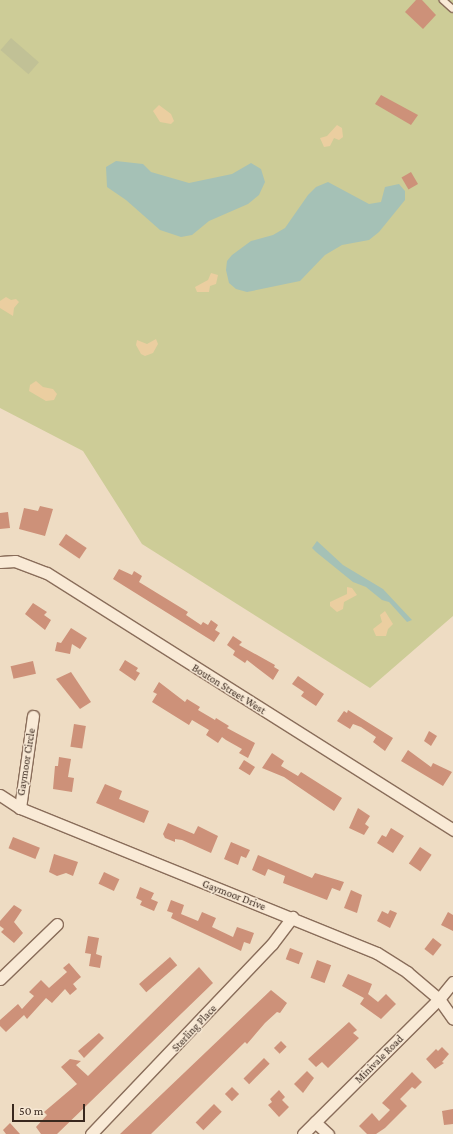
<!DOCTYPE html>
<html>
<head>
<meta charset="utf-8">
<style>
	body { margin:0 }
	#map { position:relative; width:453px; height:1134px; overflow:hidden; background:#eedcc3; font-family:"Crimson Pro",serif }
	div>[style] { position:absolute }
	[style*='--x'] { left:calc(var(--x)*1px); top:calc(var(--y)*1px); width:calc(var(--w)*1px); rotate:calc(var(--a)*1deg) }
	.green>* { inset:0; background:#cdcc97 }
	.sand>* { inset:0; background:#ebcea0 }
	.cemetery>* { inset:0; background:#c1c196; transform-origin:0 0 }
	.water>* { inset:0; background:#a5c1b6 }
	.building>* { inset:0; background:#cd9179; transform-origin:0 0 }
	.roads { filter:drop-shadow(1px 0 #896d5a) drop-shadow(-1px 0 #896d5a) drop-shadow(0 1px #896d5a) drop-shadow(0 -1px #896d5a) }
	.lane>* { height:5.5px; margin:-2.75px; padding:0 2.75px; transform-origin:2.75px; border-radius:2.75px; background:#f9ead6 }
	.street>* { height:11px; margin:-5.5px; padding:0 5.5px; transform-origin:5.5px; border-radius:5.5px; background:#f9ead6 }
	span { translate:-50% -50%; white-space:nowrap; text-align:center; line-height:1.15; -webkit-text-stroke:3px #f6e7d3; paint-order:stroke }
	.street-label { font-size:11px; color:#39281e }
	.scale { position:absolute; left:12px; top:1104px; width:73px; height:18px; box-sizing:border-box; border:2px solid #39281e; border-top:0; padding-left:5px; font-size:12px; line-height:14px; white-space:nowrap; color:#39281e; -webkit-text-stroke:3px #f6e7d3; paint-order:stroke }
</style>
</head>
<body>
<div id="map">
	<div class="green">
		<i style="clip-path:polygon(0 0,453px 0,453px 616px,370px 688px,142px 544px,83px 451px,0 408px)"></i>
	</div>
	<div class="sand">
		<i style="clip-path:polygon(159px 105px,171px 114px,174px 121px,171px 124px,160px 122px,153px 111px)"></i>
		<i style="clip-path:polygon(337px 125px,342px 128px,343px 137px,339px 140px,334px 138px,330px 146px,324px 147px,320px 138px,327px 136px)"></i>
		<i style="clip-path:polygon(211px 273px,218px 275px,216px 284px,210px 286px,209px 292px,197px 292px,195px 287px,208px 280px)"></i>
		<i style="clip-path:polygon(6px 297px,11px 300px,16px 299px,19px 302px,14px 308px,13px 316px,0 308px,0 301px)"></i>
		<i style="clip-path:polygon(156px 339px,158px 344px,153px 353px,145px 356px,141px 354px,136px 345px,137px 340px,147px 344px)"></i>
		<i style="clip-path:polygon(36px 381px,43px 387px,53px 389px,57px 394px,54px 400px,46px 401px,29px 391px,30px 385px)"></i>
		<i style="clip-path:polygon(347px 587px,352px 588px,357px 595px,344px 602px,343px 609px,337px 612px,330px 606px,330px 602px,347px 594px)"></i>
		<i style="clip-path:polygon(385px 611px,393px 624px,388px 629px,386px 636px,376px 636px,373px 629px,382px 622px,380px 615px)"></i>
	</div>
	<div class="cemetery">
		<i style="left:11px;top:38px;width:37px;height:16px;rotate:41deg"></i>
	</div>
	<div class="water">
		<i style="clip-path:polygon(116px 161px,143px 164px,151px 172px,189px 183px,232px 174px,251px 163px,261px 169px,265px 182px,259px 195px,248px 204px,209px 221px,192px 235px,181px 237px,160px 230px,126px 200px,107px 187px,106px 167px)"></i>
		<i style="clip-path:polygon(328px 182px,369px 204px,381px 202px,385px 187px,399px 184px,405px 191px,405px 200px,379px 232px,369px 240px,342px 245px,325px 255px,300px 281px,247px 292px,236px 289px,229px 283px,226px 270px,227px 261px,232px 255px,251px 241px,273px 235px,285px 228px,308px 195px,316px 187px)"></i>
		<i style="clip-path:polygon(317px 541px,343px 565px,383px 589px,412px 620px,407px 622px,389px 602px,382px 600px,366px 587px,353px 582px,316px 552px,312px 548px)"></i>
	</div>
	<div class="building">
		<i style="clip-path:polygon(416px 0,422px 0,436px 15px,423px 29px,405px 12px)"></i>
		<i style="clip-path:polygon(381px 95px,418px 115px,411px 125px,375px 104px)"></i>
		<i style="left:411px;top:172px;width:14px;height:11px;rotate:60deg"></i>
		<i style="clip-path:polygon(40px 506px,53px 509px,45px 536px,19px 529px,24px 508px,38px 511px)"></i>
		<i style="clip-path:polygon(8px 512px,10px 528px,0 529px,0 513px)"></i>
		<i style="left:66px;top:534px;width:25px;height:13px;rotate:34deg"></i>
		<i style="clip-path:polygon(119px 569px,132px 575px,134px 571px,142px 576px,139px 582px,188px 612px,186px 615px,201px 625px,203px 622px,208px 625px,211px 620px,218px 625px,215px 630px,220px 633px,214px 642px,113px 579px)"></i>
		<i style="clip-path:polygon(33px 603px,47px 612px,44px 615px,51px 620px,45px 630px,25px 614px)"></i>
		<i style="clip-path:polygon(71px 628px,87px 638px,80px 649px,72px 644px,70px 654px,55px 651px,57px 642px,61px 643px)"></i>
		<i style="clip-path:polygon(233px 636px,242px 642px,239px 645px,275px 665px,274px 667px,279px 670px,273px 680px,247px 660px,245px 663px,233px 655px,235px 651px,227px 645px)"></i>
		<i style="clip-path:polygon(125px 660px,138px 668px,136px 671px,140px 673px,135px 681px,119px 670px)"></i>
		<i style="left:33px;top:661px;width:13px;height:23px;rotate:77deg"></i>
		<i style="clip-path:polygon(71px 672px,91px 702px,80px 709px,56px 679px)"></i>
		<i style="clip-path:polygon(298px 676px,324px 694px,316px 706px,301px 696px,304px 692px,292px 684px)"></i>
		<i style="clip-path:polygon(159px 682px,185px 702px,187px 699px,200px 707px,198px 710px,215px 720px,216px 718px,229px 726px,227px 728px,255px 743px,248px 758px,239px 753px,242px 749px,226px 740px,222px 737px,218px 743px,206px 735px,209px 730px,192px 720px,189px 725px,152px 702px,157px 694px,153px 692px)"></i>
		<i style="clip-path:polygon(348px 710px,393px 738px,385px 751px,373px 742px,376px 737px,361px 727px,353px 724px,350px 729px,337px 721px,344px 711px,347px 713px)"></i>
		<i style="left:74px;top:724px;width:12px;height:23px;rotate:9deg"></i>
		<i style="clip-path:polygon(429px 731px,437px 736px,431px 746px,424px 741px)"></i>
		<i style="clip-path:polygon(408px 750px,431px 767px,433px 763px,452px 772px,443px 786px,401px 761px)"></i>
		<i style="clip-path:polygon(272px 753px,284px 761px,281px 766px,298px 776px,301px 772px,342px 798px,334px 811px,284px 777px,262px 768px)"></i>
		<i style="clip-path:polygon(59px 757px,71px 759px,68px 777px,74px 778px,72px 792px,53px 789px,55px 766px,58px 766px)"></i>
		<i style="left:244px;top:760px;width:13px;height:10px;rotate:32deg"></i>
		<i style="clip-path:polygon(105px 784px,122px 791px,119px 799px,149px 811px,144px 823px,96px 803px)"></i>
		<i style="clip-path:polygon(358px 808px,370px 816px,365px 824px,369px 827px,364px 835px,349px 828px)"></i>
		<i style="clip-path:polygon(168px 823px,194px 834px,198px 826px,218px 836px,211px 853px,182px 840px,175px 839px,175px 842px,165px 838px,163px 834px)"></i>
		<i style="clip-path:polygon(391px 828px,404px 836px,393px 853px,377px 843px,382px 835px,386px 837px)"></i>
		<i style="left:13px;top:837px;width:29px;height:12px;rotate:22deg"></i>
		<i style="clip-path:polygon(231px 842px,250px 850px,246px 858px,241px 856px,238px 865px,224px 859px)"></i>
		<i style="left:420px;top:847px;width:14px;height:20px;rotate:34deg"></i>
		<i style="clip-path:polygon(54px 854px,78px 862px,73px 876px,66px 873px,57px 876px,49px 872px)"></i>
		<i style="clip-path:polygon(258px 855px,312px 878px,315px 873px,344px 882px,340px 891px,332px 888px,327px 900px,283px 883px,285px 876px,268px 869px,265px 876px,252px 870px)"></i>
		<i style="left:104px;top:872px;width:17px;height:13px;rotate:25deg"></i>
		<i style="clip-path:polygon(140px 887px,154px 893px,151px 899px,158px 902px,154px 911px,140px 905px,142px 901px,136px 898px)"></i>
		<i style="clip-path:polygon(351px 890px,362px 895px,357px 913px,344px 908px)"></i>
		<i style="clip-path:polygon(171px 900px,184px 905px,181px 914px,198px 921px,202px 912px,216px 918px,212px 927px,233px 937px,237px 927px,254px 933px,250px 944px,244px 942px,241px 951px,171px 918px,173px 913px,167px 911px)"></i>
		<i style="clip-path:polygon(14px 905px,22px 910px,14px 922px,23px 933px,14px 943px,1px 932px,4px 929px,0 926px,0 921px)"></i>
		<i style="clip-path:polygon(390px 910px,397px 913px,390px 928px,377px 921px,382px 911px,388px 914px)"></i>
		<i style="clip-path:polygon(448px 912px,453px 915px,453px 931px,441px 925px)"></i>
		<i style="clip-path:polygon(88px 936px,99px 938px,96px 954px,102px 956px,100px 968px,89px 966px,91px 954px,85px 953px)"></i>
		<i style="left:433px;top:938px;width:11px;height:14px;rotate:38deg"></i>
		<i style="left:290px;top:948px;width:14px;height:12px;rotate:21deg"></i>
		<i style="left:170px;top:957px;width:11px;height:41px;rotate:49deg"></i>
		<i style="left:317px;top:960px;width:15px;height:19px;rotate:20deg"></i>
		<i style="clip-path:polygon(69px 963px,81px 977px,73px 984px,77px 989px,70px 995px,65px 989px,52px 1003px,46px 998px,27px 1019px,24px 1015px,6px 1032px,0 1026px,0 1020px,18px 1004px,22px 1009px,34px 996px,29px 992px,41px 980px,49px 988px,67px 972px,63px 968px)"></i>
		<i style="clip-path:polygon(199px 967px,213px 983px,57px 1134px,41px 1134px,36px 1127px,47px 1115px,44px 1112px,77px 1084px,61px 1067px,70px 1059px,81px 1061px,76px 1065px,88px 1076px)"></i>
		<i style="clip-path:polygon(348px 974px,372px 984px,368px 994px,378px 1002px,386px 994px,396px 1004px,381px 1019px,360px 1004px,364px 998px,342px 986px)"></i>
		<i style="clip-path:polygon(271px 990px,287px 1003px,280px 1013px,277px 1012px,265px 1023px,247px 1044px,245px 1042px,151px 1134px,120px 1134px)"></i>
		<i style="clip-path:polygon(349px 1022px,357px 1030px,353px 1033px,359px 1038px,328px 1068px,322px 1062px,316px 1067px,308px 1059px)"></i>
		<i style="clip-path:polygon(99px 1033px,104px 1038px,84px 1058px,78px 1051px)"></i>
		<i style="left:281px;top:1041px;width:8px;height:10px;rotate:45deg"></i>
		<i style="clip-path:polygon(442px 1047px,449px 1054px,442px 1062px,444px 1063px,435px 1069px,426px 1059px,436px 1049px,438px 1051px)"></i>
		<i style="left:264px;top:1058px;width:8px;height:29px;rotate:45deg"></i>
		<i style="clip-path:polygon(307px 1071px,314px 1078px,303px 1093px,294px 1084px)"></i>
		<i style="clip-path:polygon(412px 1072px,422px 1082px,415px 1089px,412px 1087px,400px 1099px,407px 1106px,385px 1128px,376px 1134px,367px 1134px,359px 1126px,372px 1113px,379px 1121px,390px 1110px,382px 1103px)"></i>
		<i style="left:232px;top:1087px;width:10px;height:10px;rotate:45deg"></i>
		<i style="clip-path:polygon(279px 1090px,285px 1097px,282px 1100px,289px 1107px,279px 1117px,268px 1105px,272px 1102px,270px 1099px)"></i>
		<i style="left:214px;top:1104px;width:11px;height:26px;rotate:45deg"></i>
		<i style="clip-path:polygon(453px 1109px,453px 1124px,444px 1125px,442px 1111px)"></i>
		<i style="clip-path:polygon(10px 1123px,20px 1134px,6px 1134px,3px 1130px)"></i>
	</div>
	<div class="roads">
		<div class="lane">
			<i style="--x:443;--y:0;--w:13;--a:42"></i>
		</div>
		<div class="street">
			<i style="--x:0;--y:562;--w:15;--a:-4"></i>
			<i style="--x:15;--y:561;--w:34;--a:21"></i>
			<i style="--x:47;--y:573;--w:481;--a:32.3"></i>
			<i style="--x:0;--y:795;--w:24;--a:33"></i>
			<i style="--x:20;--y:808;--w:385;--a:22.1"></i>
			<i style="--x:377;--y:953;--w:36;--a:32"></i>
			<i style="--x:407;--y:972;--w:42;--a:40.2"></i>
			<i style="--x:439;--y:999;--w:24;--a:55"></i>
			<i style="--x:20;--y:808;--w:93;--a:-82"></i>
			<i style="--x:0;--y:979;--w:79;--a:-44"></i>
			<i style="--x:315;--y:1122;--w:18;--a:43"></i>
			<i style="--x:91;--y:1134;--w:262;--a:-46.4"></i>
			<i style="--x:272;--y:944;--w:34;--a:-53"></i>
			<i style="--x:303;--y:1134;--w:192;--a:-44.8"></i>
			<i style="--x:439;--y:999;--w:22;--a:-51"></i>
		</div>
	</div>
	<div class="street-label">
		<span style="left:229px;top:689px;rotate:32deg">Bouton Street West</span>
		<span style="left:26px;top:762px;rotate:-81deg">Gaymoor Circle</span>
		<span style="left:234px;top:895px;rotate:21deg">Gaymoor Drive</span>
		<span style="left:194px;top:1028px;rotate:-47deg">Sterling Place</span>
		<span style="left:379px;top:1059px;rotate:-45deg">Minivale Road</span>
	</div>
	<div class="scale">50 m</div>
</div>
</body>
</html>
